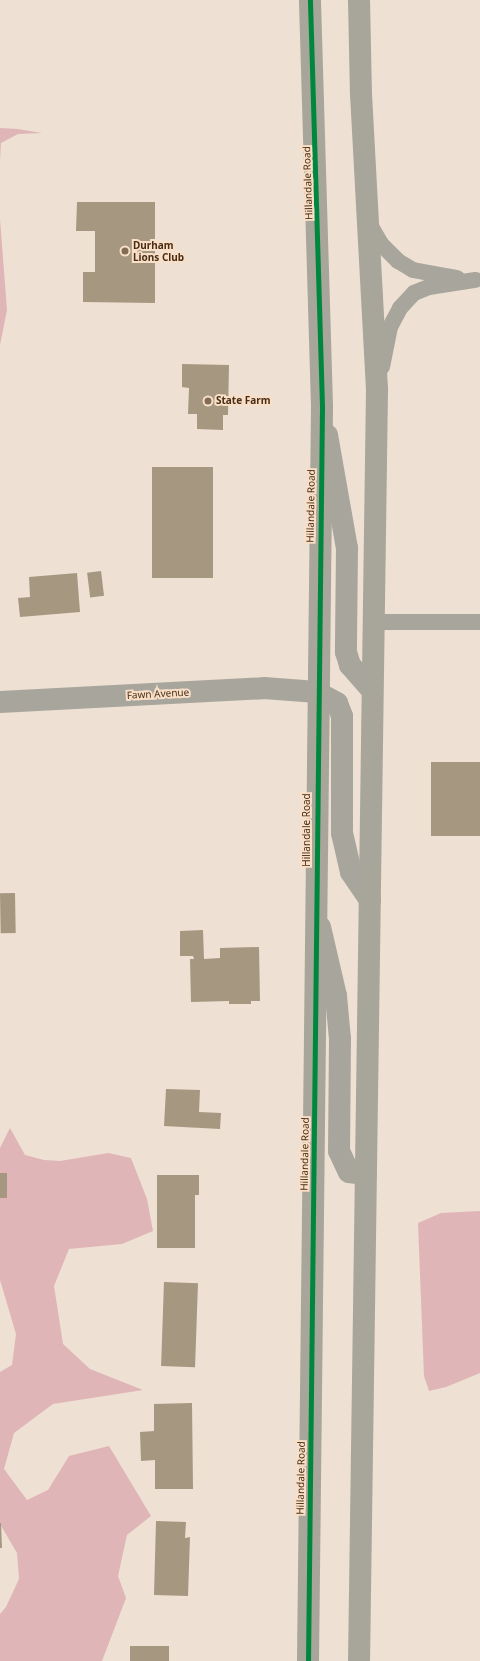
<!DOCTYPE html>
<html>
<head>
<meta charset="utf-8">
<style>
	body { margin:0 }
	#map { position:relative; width:480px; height:1661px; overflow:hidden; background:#eee0d2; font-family:"Noto Sans",sans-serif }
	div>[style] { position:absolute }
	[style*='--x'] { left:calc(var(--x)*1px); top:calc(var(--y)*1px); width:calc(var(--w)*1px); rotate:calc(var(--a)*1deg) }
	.forest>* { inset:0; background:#e0b5b7 }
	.building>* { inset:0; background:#a59780; transform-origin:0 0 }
	.service>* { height:16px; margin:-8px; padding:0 8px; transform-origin:8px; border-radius:8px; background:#a8a69c }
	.minor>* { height:22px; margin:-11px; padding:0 11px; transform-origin:11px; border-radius:11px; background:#a8a69c }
	.tertiary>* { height:22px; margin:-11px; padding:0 11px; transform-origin:11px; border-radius:11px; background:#a8a69c }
	.secondary>* { height:22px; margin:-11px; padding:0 11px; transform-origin:11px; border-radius:11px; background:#a8a59a }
	.cycleway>* { height:5px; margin:-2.5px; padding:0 2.5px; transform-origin:2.5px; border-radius:2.5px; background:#00873e }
	.dots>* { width:11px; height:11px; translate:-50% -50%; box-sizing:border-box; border:2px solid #f9dfc7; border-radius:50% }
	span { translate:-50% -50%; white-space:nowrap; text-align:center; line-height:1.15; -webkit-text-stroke:4px #f9dfc7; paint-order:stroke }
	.street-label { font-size:10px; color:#482e14 }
	.poi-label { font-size:10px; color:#482e14; font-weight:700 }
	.left { translate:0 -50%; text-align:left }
</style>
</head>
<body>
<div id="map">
	<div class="forest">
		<i style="clip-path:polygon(0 128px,18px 129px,42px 133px,18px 134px,1px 143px,0 161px)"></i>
		<i style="clip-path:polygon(0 219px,7px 310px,0 345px)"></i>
		<i style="clip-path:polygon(10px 1128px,25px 1155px,44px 1160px,60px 1161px,108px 1153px,131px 1158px,147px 1199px,153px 1231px,122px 1244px,69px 1249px,54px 1286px,63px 1344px,90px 1369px,143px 1390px,53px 1404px,14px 1433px,4px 1469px,27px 1500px,48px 1490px,69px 1456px,109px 1446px,151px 1516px,127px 1535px,118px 1576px,126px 1598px,102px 1661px,0 1661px,0 1614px,6px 1607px,19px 1579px,17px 1553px,0 1524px,0 1372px,12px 1365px,16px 1334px,0 1280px,0 1148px)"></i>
		<i style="clip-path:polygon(480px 1211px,480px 1373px,446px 1387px,429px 1391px,424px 1376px,418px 1223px,441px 1213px)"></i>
	</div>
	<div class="building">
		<i style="clip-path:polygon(77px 202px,155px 202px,155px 303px,83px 302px,83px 272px,95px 272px,95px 231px,76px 231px)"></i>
		<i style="clip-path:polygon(182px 364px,229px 365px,228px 415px,223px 415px,223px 430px,197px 429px,197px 414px,188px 414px,189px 388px,182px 387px)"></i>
		<i style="left:152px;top:467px;width:61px;height:111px"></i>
		<i style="left:101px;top:571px;width:25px;height:14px;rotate:83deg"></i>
		<i style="clip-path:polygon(77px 573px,80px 612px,20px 617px,18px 598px,30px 597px,29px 577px)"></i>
		<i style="left:431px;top:762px;width:49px;height:74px"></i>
		<i style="left:15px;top:893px;width:40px;height:15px;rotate:89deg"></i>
		<i style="clip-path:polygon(203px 930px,204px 959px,220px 958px,220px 948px,259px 947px,260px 1001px,251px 1001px,251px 1004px,229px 1004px,229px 1001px,191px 1002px,190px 959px,194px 959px,193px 956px,180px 956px,180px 931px)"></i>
		<i style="clip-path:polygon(166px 1089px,200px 1090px,199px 1112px,221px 1113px,220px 1129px,164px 1126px)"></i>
		<i style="left:0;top:1173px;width:7px;height:25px"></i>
		<i style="clip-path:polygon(157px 1175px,199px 1175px,199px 1195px,195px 1195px,195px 1248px,157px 1248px)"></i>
		<i style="left:164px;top:1282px;width:34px;height:84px;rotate:2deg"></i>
		<i style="clip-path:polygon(192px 1403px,193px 1489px,155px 1489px,155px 1460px,141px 1461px,140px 1432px,154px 1431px,154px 1404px)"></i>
		<i style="clip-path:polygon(156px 1521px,186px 1522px,185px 1538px,190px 1537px,188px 1596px,154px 1595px)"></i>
		<i style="clip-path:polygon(0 1523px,1px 1523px,2px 1548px,0 1548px)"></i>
		<i style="left:169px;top:1646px;width:15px;height:39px;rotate:90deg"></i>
	</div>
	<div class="service">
		<i style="--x:369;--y:223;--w:24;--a:60"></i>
		<i style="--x:381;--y:244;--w:24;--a:45"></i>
		<i style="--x:398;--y:261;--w:17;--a:31"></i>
		<i style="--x:413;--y:270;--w:45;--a:10.3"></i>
		<i style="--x:382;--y:367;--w:41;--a:-78.7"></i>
		<i style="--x:390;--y:327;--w:21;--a:-62"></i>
		<i style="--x:400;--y:308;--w:21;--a:-47"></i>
		<i style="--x:414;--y:293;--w:16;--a:-22"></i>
		<i style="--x:429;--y:287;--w:47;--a:-8.7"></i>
		<i style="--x:374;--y:622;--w:106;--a:0"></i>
	</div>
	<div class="minor">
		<i style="--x:0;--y:702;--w:264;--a:-3"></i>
		<i style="--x:264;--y:688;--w:53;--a:4.3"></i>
	</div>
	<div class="tertiary">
		<i style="--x:327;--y:435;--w:115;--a:80"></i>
		<i style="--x:347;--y:548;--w:104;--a:90.6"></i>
		<i style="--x:346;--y:652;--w:14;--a:73"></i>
		<i style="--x:350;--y:665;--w:33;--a:49"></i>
		<i style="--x:317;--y:692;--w:23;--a:29"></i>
		<i style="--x:337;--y:703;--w:14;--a:69"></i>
		<i style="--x:342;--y:716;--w:117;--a:90"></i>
		<i style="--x:342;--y:833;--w:40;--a:77"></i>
		<i style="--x:351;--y:872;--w:34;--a:56"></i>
		<i style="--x:320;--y:927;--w:71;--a:76.9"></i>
		<i style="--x:336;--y:996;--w:43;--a:84.7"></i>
		<i style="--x:340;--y:1039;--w:112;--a:90.5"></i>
		<i style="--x:339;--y:1151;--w:23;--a:65"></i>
		<i style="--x:349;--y:1172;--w:17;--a:7"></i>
	</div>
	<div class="secondary">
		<i style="--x:359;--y:0;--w:94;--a:88.8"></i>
		<i style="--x:361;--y:94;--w:296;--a:86.9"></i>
		<i style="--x:377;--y:390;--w:1271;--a:90.81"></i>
		<i style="--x:308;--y:1661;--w:1255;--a:-89.36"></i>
		<i style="--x:322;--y:406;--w:406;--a:-91.7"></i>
	</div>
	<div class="cycleway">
		<i style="--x:308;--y:1661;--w:1255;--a:-89.36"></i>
		<i style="--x:322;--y:406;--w:406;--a:-91.7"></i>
	</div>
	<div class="dots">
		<i style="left:125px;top:251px;background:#826c56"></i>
		<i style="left:208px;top:401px;background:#826c56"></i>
	</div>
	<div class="street-label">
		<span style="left:308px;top:183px;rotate:-92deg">Hillandale Road</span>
		<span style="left:311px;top:506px;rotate:-89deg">Hillandale Road</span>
		<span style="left:158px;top:694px;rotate:-3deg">Fawn Avenue</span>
		<span style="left:307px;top:830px;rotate:-90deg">Hillandale Road</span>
		<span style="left:305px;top:1154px;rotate:-89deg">Hillandale Road</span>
		<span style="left:301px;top:1478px;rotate:-89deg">Hillandale Road</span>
	</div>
	<div class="poi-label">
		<span class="left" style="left:133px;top:251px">Durham<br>Lions Club</span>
		<span class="left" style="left:216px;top:401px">State Farm</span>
	</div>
</div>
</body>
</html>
